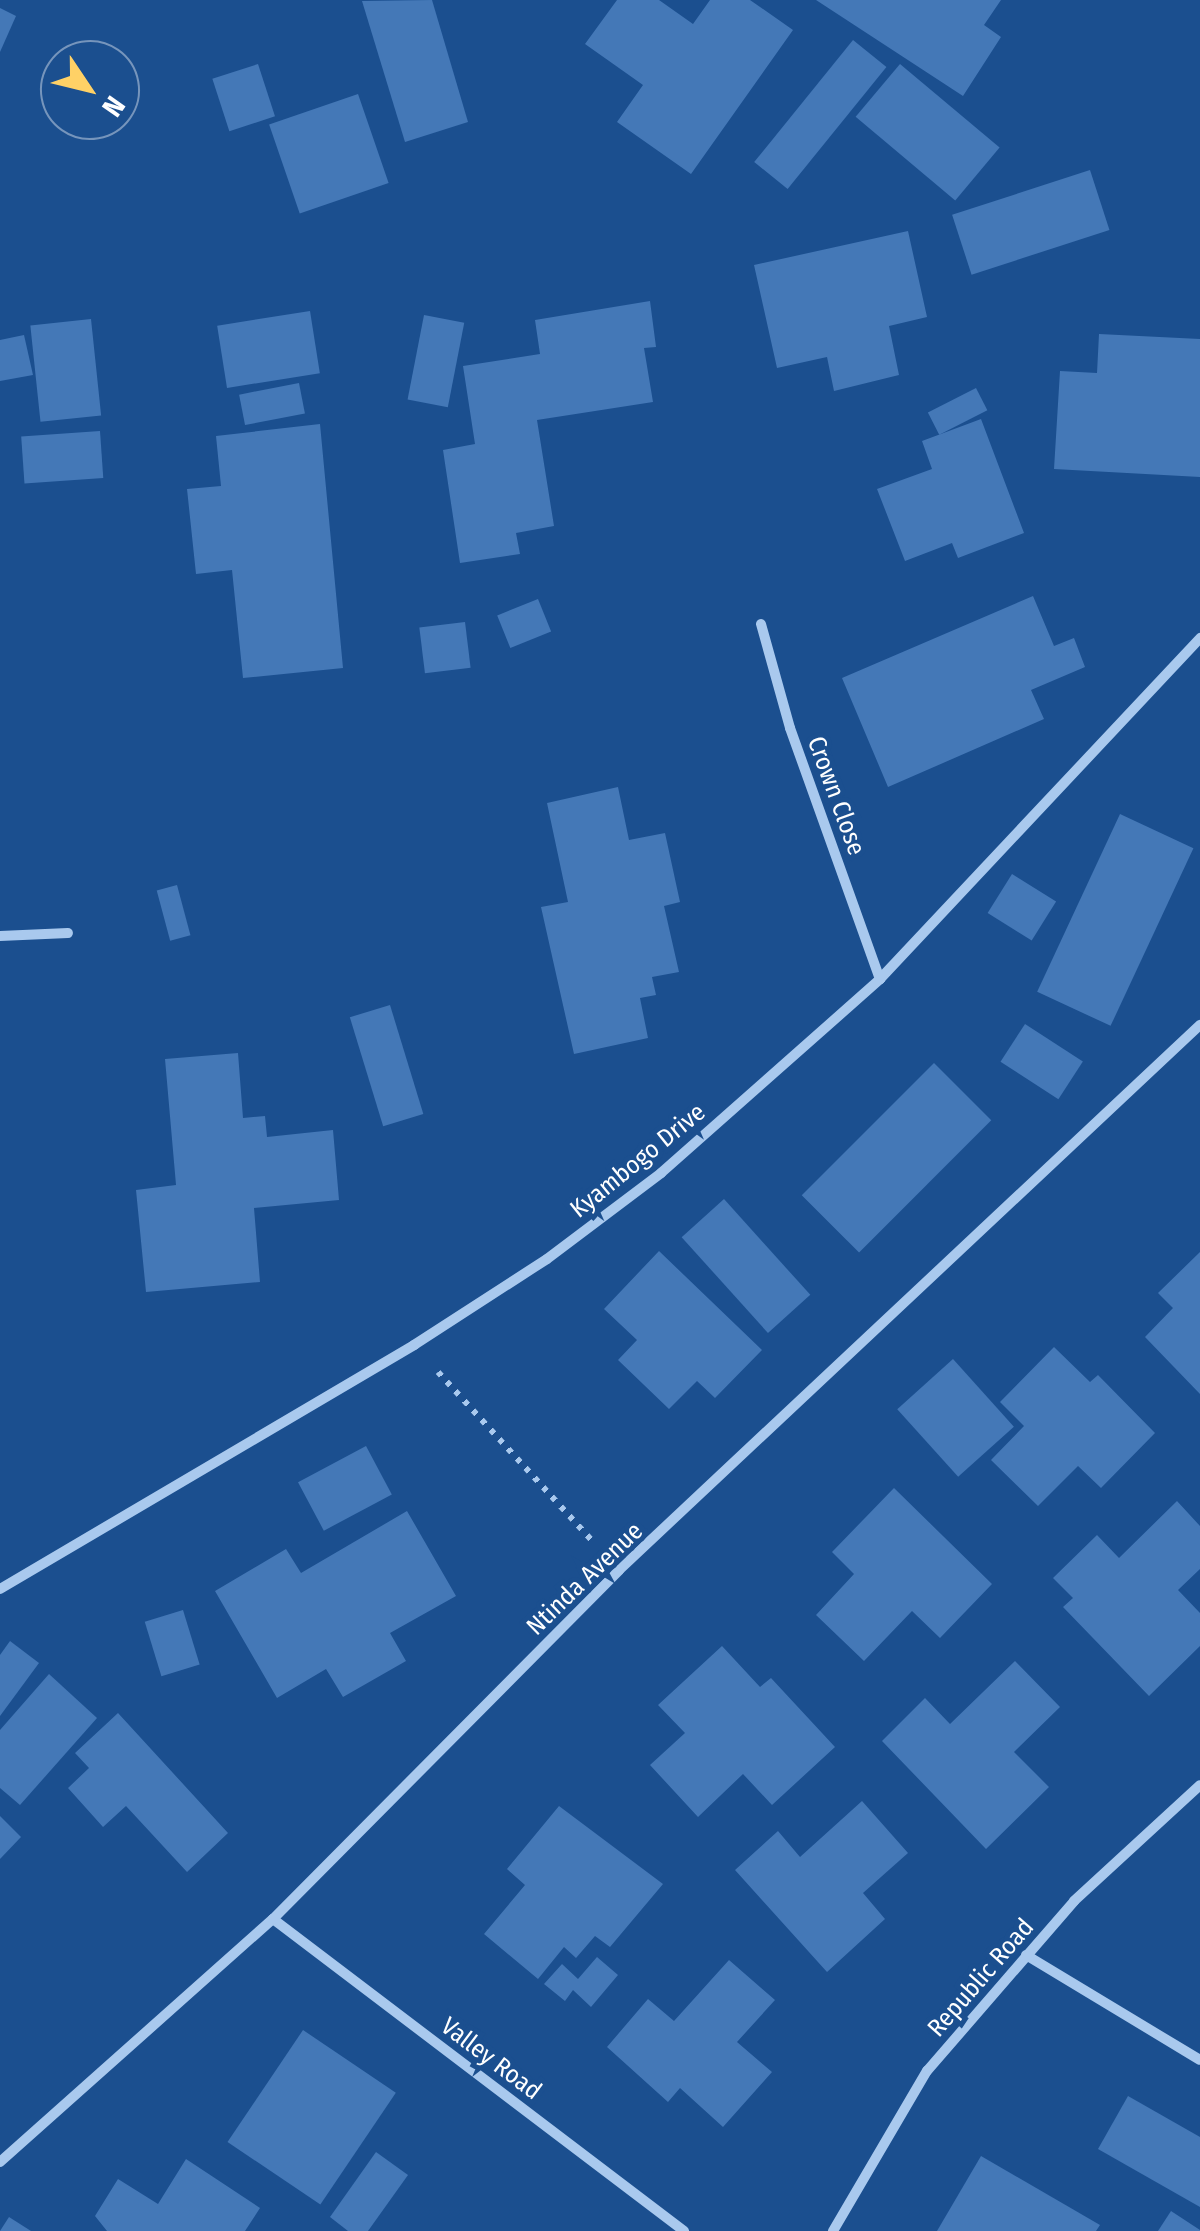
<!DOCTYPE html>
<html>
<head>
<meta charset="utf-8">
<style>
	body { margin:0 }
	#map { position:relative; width:1200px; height:2231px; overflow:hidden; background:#1b4f8f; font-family:"Fira Sans Condensed",sans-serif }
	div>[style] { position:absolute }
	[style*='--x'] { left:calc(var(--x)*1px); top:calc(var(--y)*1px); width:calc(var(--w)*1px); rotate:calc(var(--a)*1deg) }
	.building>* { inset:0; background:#4478b7; transform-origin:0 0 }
	.path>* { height:6px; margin-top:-3px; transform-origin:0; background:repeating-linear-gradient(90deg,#a9c9ee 0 5px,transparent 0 13px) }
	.minor>* { height:10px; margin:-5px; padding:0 5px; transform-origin:5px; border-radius:5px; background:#a9c9ee }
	span { translate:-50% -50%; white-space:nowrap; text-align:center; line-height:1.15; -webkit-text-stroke:10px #1b4f8f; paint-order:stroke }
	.street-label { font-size:25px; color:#fff }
	.north { position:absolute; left:40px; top:40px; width:100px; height:100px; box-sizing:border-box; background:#1b4f8f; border:2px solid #7695bc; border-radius:50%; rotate:125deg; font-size:28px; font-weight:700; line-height:40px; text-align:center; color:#fff }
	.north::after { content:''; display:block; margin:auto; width:35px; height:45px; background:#ffd166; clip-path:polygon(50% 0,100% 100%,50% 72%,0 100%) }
</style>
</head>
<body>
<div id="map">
	<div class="building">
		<i style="clip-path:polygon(432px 0,468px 122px,405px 142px,362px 1px)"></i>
		<i style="clip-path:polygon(617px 0,659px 0,693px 24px,710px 0,750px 0,793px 30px,691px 174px,617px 122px,643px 85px,585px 44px)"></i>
		<i style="clip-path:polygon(816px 0,1001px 0,984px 25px,1001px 37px,963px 96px)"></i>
		<i style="clip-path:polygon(0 8px,16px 16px,0 52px)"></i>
		<i style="left:853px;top:40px;width:43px;height:157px;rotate:39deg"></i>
		<i style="left:258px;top:64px;width:55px;height:48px;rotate:72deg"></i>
		<i style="left:900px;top:64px;width:130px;height:69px;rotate:40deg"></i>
		<i style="left:358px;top:94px;width:94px;height:94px;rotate:71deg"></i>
		<i style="left:1090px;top:170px;width:63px;height:145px;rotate:72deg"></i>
		<i style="clip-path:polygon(908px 231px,927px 317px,889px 326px,899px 375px,834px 391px,827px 357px,777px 368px,754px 265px)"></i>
		<i style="clip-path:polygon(650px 301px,656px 347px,644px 348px,653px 402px,537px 420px,554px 526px,516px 533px,520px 554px,460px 563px,443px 450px,475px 444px,463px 366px,540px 354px,535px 320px)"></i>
		<i style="left:310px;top:311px;width:63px;height:94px;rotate:81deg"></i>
		<i style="left:424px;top:315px;width:41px;height:86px;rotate:11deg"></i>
		<i style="left:91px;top:319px;width:97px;height:61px;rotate:84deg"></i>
		<i style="clip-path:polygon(1099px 334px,1200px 339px,1200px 477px,1054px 469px,1060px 371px,1097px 373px)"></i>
		<i style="clip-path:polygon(24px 335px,33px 375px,0 381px,0 340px)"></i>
		<i style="left:299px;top:383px;width:31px;height:61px;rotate:79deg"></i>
		<i style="left:976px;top:388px;width:25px;height:54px;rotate:63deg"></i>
		<i style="clip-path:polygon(981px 419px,1024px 533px,958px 558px,952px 543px,905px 561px,877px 489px,932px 469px,922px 441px)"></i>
		<i style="clip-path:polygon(320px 424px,343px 668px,243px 678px,232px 570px,196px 574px,187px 489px,221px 486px,216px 436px)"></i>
		<i style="left:100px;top:431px;width:47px;height:79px;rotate:86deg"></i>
		<i style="clip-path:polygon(1033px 596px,1054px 646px,1074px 638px,1085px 667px,1031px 690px,1044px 719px,888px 787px,842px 678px)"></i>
		<i style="left:538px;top:599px;width:35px;height:44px;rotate:68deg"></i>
		<i style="left:465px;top:622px;width:46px;height:46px;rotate:83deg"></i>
		<i style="clip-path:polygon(618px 787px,629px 840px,665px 833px,680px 902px,664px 906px,679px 972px,652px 977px,656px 995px,640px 998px,648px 1038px,574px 1054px,541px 907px,568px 902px,547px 803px)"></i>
		<i style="left:1120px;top:814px;width:81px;height:196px;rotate:25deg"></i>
		<i style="left:1012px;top:874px;width:52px;height:46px;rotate:32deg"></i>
		<i style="left:177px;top:885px;width:52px;height:21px;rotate:75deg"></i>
		<i style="left:390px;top:1005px;width:114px;height:42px;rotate:73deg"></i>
		<i style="left:1025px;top:1024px;width:69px;height:45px;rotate:33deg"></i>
		<i style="clip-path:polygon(238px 1053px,243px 1118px,265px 1116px,267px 1137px,333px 1130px,339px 1200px,254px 1208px,260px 1282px,146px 1292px,136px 1190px,176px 1185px,165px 1059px)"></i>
		<i style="left:934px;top:1063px;width:81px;height:187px;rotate:45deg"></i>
		<i style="left:724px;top:1199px;width:129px;height:57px;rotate:48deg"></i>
		<i style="clip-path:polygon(659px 1251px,762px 1350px,715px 1398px,697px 1381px,669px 1409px,618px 1360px,637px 1340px,604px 1309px)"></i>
		<i style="clip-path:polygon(1200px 1252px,1200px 1394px,1145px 1337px,1173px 1308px,1158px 1293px)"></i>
		<i style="clip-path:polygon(1054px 1347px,1090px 1382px,1098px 1375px,1155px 1433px,1101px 1488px,1078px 1466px,1038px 1506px,991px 1460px,1024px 1426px,1000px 1402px)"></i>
		<i style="left:953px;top:1359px;width:91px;height:75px;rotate:48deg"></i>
		<i style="left:366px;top:1446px;width:55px;height:77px;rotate:62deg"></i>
		<i style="clip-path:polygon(894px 1488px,992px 1584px,940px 1638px,912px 1611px,864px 1661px,816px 1615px,854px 1574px,832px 1552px)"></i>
		<i style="clip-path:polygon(1177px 1501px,1200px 1526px,1200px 1569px,1178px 1590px,1200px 1613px,1200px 1646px,1149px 1696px,1063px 1607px,1073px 1598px,1053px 1578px,1097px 1535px,1119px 1558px)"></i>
		<i style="clip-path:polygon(407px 1511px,456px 1596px,390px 1633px,406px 1661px,343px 1697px,326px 1669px,277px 1698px,215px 1591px,286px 1549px,301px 1573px)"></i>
		<i style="left:183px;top:1610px;width:57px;height:40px;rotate:73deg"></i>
		<i style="clip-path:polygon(10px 1641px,39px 1663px,0 1716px,0 1655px)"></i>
		<i style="clip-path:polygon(722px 1646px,760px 1687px,771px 1678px,835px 1747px,772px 1805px,743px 1774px,698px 1817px,650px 1765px,685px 1733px,658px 1705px)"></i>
		<i style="clip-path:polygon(1015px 1661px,1060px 1707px,1014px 1752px,1049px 1787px,986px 1849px,882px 1741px,925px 1698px,950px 1724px)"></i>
		<i style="clip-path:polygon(49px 1674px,97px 1718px,20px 1805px,0 1788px,0 1730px)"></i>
		<i style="clip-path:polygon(118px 1713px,228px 1833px,187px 1872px,126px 1806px,103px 1827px,68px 1788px,89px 1768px,75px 1753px)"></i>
		<i style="clip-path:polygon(862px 1801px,908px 1853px,863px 1893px,885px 1919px,827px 1972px,735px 1870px,778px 1831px,800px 1857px)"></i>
		<i style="clip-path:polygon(559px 1806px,663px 1884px,610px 1947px,595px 1936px,576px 1958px,564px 1947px,538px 1979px,484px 1934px,525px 1885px,507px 1869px)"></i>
		<i style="clip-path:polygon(0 1816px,21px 1837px,0 1859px)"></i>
		<i style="clip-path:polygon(597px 1957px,618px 1975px,591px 2007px,573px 1990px,565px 2001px,544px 1984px,562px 1964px,578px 1979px)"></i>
		<i style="clip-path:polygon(729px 1960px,775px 2000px,737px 2042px,772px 2072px,723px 2127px,680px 2088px,668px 2102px,607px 2047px,648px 1999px,674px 2021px)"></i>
		<i style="left:303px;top:2030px;width:112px;height:135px;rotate:34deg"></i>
		<i style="clip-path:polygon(1128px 2096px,1200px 2137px,1200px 2207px,1098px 2149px)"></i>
		<i style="clip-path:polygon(376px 2152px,408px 2175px,368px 2231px,348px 2231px,330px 2217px)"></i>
		<i style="clip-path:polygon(981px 2156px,1100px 2225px,1096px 2231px,937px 2231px)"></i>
		<i style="clip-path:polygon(186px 2159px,260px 2208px,245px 2231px,107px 2231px,95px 2216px,118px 2179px,158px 2204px)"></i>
		<i style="clip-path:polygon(1171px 2211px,1200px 2230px,1200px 2231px,1158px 2231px)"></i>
		<i style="clip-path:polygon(9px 2217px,31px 2231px,0 2231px)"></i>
	</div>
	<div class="path">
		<i style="--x:438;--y:1372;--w:233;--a:47.6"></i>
	</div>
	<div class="minor">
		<i style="--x:761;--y:624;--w:108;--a:74.4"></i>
		<i style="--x:790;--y:728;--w:267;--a:70.3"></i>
		<i style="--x:0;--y:936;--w:68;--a:-2.5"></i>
		<i style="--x:0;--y:1589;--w:481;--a:-30.5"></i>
		<i style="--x:414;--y:1345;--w:158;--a:-32.9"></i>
		<i style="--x:547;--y:1259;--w:143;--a:-37"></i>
		<i style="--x:661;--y:1173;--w:293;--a:-41.5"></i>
		<i style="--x:880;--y:979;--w:468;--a:-46.8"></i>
		<i style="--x:273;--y:1919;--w:516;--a:37.2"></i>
		<i style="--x:1026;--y:1955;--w:203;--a:31.1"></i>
		<i style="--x:0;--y:2162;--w:365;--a:-41.7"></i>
		<i style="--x:273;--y:1919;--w:491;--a:-45.2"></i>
		<i style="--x:619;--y:1570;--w:797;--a:-43.17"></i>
		<i style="--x:833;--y:2231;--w:186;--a:-59.6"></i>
		<i style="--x:927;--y:2071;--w:225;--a:-49.1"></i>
		<i style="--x:1074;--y:1901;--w:171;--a:-42.6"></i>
	</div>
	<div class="street-label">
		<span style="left:836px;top:796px;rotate:70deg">Crown Close</span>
		<span style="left:638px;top:1161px;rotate:-39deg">Kyambogo Drive</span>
		<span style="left:585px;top:1579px;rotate:-44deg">Ntinda Avenue</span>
		<span style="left:981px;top:1978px;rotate:-49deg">Republic Road</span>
		<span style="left:491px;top:2059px;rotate:37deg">Valley Road</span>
	</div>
	<div class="north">N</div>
</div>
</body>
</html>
